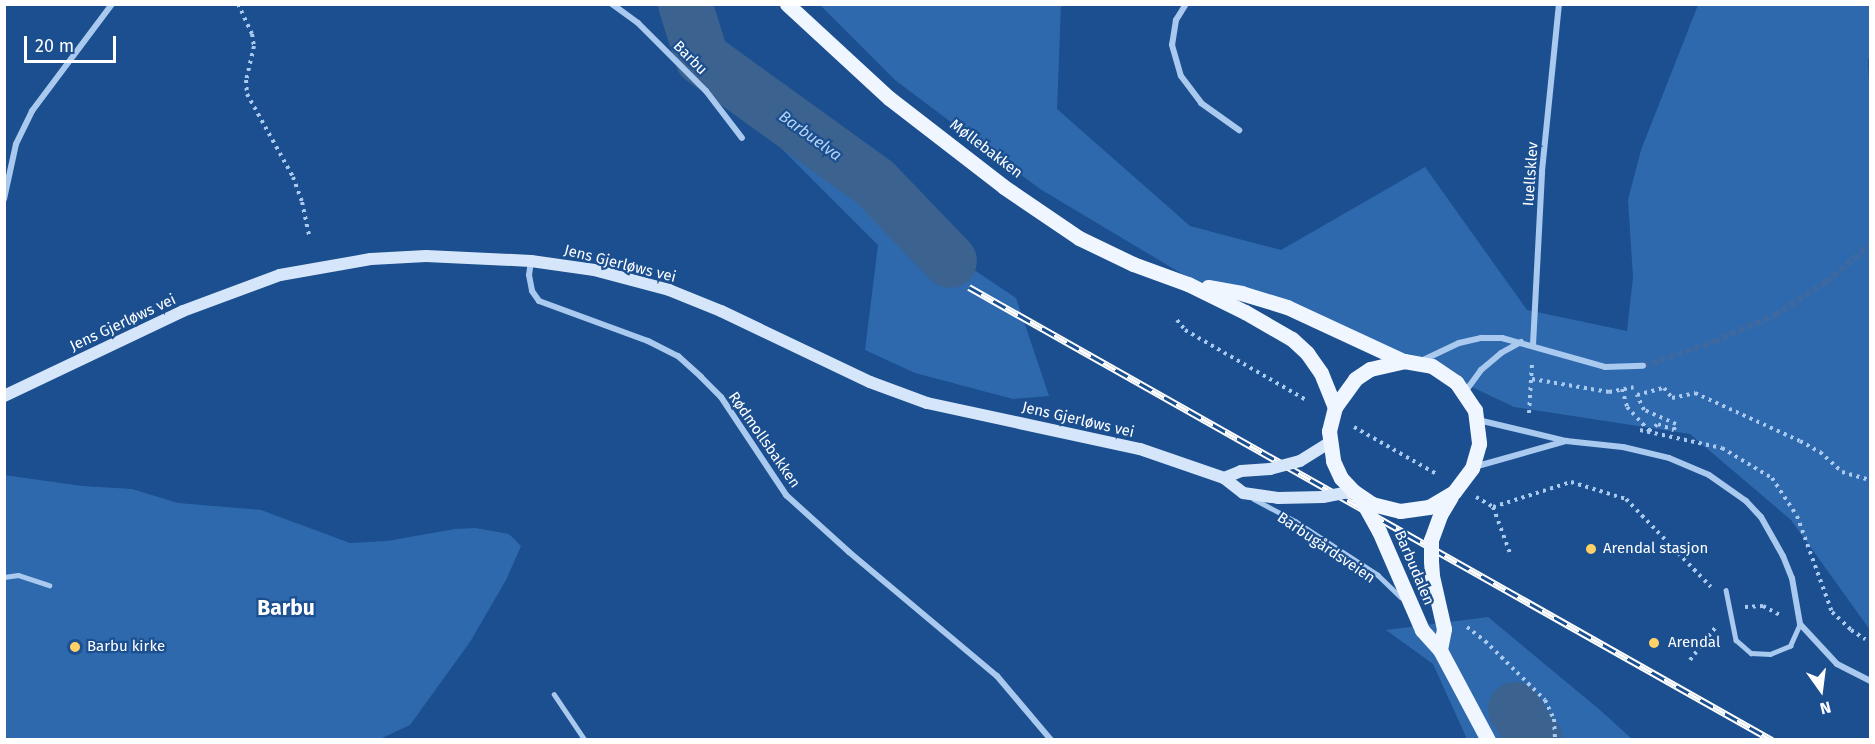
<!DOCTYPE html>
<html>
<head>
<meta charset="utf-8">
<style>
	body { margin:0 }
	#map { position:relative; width:1875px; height:744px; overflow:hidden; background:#1b4f8f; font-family:"Fira Sans",sans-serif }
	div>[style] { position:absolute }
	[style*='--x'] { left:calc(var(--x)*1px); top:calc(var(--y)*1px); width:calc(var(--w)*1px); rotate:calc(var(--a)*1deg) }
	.green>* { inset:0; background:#2e69ad }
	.river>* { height:54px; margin:-27px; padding:0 27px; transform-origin:27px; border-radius:27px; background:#3c6290 }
	.minor-tunnel>* { height:6px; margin-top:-3px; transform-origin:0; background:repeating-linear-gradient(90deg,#3d69a0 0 6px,transparent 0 9px) }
	.path>* { height:4px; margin-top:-2px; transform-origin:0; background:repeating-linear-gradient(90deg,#a9c9ee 0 3px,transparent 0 7.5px) }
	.service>* { height:4.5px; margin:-2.25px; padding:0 2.25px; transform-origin:2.25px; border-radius:2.25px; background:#a9c9ee }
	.minor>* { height:6px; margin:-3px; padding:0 3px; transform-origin:3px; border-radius:3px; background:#a9c9ee }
	.secondary>* { height:12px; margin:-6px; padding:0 6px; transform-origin:6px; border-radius:6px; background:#d6e6fa }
	.primary>* { height:15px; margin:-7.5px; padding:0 7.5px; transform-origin:7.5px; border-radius:7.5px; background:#f0f6ff }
	.rail>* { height:7px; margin-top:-3.5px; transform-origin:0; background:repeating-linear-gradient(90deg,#1b4f8f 0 14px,#fff 0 28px); box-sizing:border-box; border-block:2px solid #fff }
	.secondary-bridge>* { height:12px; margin:-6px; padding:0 6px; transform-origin:6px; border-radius:6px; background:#d6e6fa }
	.primary-bridge>* { height:15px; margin:-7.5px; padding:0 7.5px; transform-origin:7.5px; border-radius:7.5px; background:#f0f6ff }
	.dots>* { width:16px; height:16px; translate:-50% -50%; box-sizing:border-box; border:3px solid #1b4f8f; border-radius:50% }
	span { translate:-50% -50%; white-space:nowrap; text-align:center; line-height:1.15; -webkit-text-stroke:4.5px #1b4f8f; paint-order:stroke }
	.street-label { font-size:15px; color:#fff }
	.poi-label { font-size:15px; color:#fff }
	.left { translate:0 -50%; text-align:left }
	.water-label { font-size:16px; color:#b5d3f5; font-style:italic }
	.district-label { font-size:21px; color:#fff; font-weight:700 }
	.frame { position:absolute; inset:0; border:6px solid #fff; pointer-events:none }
	.north { position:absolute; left:1791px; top:660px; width:60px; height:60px; -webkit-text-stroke:4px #1b4f8f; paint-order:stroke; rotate:166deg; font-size:16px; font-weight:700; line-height:24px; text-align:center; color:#fff }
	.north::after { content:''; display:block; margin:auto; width:21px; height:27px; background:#fff; clip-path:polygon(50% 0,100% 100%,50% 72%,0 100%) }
	.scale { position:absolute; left:24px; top:36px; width:92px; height:27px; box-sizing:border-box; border:3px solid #fff; border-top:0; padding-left:8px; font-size:18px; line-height:21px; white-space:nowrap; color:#fff; -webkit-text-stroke:4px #1b4f8f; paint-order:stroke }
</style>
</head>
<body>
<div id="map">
	<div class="green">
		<i style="clip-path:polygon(820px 5px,1061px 5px,1057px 109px,1190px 226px,1281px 250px,1425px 167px,1527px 310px,1627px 331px,1633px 277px,1628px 200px,1641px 150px,1698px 5px,1870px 5px,1870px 57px,1868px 60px,1870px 98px,1870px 630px,1791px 520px,1690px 434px,1514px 407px,1354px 331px,1189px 278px,1040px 189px,895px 80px)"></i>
		<i style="clip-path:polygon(777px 126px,868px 199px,1016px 298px,1049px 396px,1013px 399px,915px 373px,865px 350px,878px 245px,763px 130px)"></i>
		<i style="clip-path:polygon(4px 475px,82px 486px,132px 489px,178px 503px,261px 510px,350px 543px,387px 541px,455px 529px,475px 528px,509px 534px,521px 546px,506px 580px,470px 642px,410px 725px,380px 739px,5px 739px)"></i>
		<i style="clip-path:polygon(1488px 617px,1600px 710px,1632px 739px,1467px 739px,1433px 664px,1386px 630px)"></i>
	</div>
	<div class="river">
		<i style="--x:685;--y:4;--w:57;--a:72.5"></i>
		<i style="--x:702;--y:58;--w:213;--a:35.8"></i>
		<i style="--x:875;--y:183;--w:108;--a:46.1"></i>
		<i style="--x:1515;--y:709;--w:37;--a:56"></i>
	</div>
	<div class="minor-tunnel">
		<i style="--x:1643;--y:366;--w:75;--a:-18.7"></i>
		<i style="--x:1714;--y:342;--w:67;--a:-23.9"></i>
		<i style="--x:1775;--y:315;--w:61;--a:-32.9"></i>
		<i style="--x:1826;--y:282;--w:57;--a:-40.1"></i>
	</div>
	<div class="path">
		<i style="--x:238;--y:4;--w:33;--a:65"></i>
		<i style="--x:252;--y:34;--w:12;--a:81"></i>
		<i style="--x:254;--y:46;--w:35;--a:103"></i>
		<i style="--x:246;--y:80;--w:14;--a:86"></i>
		<i style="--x:247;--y:94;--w:95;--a:61"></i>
		<i style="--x:293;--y:177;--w:27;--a:70"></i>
		<i style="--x:302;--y:202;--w:35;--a:78"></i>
		<i style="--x:1177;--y:320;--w:13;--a:51"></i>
		<i style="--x:1185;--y:330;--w:142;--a:30"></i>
		<i style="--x:1532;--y:379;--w:78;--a:9.6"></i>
		<i style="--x:1609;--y:392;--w:25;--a:-11"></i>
		<i style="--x:1622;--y:389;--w:19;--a:74"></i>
		<i style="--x:1627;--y:407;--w:33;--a:47"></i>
		<i style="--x:1649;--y:431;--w:11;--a:-38"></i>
		<i style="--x:1658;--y:424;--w:17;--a:21"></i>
		<i style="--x:1674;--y:430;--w:6;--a:-72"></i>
		<i style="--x:1676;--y:424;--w:35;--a:-156"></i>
		<i style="--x:1644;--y:410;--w:17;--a:-115"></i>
		<i style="--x:1637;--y:395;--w:28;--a:-15"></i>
		<i style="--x:1664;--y:388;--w:13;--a:51"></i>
		<i style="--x:1672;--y:398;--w:24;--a:-12"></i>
		<i style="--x:1695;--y:393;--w:115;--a:24.6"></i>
		<i style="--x:1800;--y:441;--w:23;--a:29"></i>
		<i style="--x:1820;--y:452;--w:30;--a:42"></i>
		<i style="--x:1842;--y:472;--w:29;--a:16"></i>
		<i style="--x:1529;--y:413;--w:49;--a:-86.5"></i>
		<i style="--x:1354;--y:427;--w:97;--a:29.7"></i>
		<i style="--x:1640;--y:430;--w:84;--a:12.4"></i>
		<i style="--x:1722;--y:448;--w:58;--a:31"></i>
		<i style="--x:1772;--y:478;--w:45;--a:56.7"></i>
		<i style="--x:1797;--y:516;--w:102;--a:70"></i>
		<i style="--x:1832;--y:612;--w:26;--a:43"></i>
		<i style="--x:1851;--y:630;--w:17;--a:33"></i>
		<i style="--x:1476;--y:497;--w:20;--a:30"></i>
		<i style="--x:1493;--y:507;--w:82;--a:-17.8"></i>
		<i style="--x:1571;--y:482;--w:58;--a:17.2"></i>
		<i style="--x:1626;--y:499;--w:122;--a:46"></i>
		<i style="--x:1493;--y:507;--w:52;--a:69.8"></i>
		<i style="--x:1745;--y:607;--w:18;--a:-3"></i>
		<i style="--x:1763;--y:606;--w:19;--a:28"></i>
		<i style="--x:1467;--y:627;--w:23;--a:38"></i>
		<i style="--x:1485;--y:641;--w:84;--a:44.5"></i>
		<i style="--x:1545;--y:700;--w:21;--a:65"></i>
		<i style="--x:1554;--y:719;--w:21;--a:87"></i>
		<i style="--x:1690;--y:660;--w:41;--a:-52"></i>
	</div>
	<div class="service">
		<i style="--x:1254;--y:499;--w:47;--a:28.2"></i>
		<i style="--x:1295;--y:521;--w:99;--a:33"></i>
		<i style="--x:1378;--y:575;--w:32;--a:44"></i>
		<i style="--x:4;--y:577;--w:14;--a:-8"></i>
		<i style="--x:18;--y:575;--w:33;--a:18"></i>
		<i style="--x:1726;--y:590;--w:51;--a:78.7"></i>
		<i style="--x:1736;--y:640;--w:20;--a:41"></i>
		<i style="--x:1751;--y:653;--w:19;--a:3"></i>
		<i style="--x:1770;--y:654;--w:22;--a:-22"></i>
		<i style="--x:1790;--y:646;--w:24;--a:-66"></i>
		<i style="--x:554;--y:694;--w:55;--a:56"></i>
	</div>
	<div class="minor">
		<i style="--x:612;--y:4;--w:32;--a:36"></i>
		<i style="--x:638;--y:23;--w:96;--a:45"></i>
		<i style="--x:706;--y:91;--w:59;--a:52.5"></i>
		<i style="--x:1186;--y:4;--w:19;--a:122"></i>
		<i style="--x:1176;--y:20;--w:25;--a:99"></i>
		<i style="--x:1172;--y:45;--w:32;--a:74"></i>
		<i style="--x:1181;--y:76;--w:34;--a:53"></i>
		<i style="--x:1201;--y:103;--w:47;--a:35.4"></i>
		<i style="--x:4;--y:199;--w:56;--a:-77.7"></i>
		<i style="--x:16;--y:144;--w:37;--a:-64"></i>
		<i style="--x:32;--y:111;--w:134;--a:-53.2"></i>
		<i style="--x:531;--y:261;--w:14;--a:98"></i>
		<i style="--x:529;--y:275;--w:16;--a:79"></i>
		<i style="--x:532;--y:291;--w:12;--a:55"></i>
		<i style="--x:539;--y:301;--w:116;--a:20.2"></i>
		<i style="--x:648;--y:341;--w:34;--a:27"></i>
		<i style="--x:678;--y:356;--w:31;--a:42"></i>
		<i style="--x:701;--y:377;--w:28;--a:45"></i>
		<i style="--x:721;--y:397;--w:118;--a:56.4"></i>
		<i style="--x:786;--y:495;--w:85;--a:42.1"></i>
		<i style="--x:849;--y:552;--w:193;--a:40"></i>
		<i style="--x:997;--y:676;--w:84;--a:49.8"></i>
		<i style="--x:1533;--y:345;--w:174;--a:-87"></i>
		<i style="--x:1542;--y:171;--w:168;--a:-84.2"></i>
		<i style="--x:1421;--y:361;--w:42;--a:-25.3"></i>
		<i style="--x:1459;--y:343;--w:23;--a:-13"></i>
		<i style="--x:1481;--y:338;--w:21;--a:0"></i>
		<i style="--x:1502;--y:338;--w:107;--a:15.7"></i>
		<i style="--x:1605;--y:367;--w:38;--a:-2"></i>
		<i style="--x:1465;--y:392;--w:27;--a:-54"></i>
		<i style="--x:1481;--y:370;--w:26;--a:-40"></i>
		<i style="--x:1501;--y:353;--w:23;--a:-29"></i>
		<i style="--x:1478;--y:420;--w:90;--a:13.4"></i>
		<i style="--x:1566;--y:441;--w:57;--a:6"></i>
		<i style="--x:1623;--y:447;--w:47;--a:13.4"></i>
		<i style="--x:1669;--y:458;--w:43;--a:23"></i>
		<i style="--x:1709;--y:475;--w:45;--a:35.1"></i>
		<i style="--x:1746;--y:501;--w:22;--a:47"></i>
		<i style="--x:1761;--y:517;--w:45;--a:60.6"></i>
		<i style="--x:1783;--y:556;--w:24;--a:68"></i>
		<i style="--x:1792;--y:578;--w:47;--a:80.1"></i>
		<i style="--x:1800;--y:624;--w:54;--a:47.2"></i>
		<i style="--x:1837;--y:664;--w:37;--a:27"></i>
		<i style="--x:1474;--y:467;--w:96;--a:-15.8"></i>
	</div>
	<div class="secondary">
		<i style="--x:4;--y:396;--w:198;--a:-25.4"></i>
		<i style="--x:183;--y:311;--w:103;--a:-20.4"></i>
		<i style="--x:280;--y:275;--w:92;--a:-10"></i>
		<i style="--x:371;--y:259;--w:55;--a:-3.1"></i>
		<i style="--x:426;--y:256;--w:105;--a:2.7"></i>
		<i style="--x:531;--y:261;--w:64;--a:8.1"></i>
		<i style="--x:594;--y:270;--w:78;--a:14.9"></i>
		<i style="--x:669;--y:290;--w:56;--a:22"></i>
		<i style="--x:721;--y:311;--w:165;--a:25.5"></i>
		<i style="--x:870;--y:382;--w:61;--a:20.2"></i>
		<i style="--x:927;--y:403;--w:218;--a:12.2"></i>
		<i style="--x:1140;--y:449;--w:89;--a:19"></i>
		<i style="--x:1224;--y:478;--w:24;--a:38"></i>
		<i style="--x:1243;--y:493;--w:35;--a:8"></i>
		<i style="--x:1278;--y:498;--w:45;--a:-1.3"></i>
		<i style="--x:1224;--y:478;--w:18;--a:-22"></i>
		<i style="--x:1241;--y:471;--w:29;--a:-4"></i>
	</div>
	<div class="primary">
		<i style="--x:787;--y:4;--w:139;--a:42.7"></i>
		<i style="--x:889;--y:98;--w:145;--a:37.7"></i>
		<i style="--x:1004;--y:187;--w:91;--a:34.2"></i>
		<i style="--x:1079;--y:238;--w:60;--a:25.7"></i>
		<i style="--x:1133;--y:264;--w:59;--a:20"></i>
		<i style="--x:1188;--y:284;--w:64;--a:26.2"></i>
		<i style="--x:1245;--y:312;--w:54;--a:29.9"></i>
		<i style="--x:1292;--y:339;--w:21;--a:43"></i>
		<i style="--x:1307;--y:353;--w:24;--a:55"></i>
		<i style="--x:1321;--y:373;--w:37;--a:68"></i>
		<i style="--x:1208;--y:287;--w:34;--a:10"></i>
		<i style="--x:1241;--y:293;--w:48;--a:16.9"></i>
		<i style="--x:1287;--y:307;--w:126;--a:24.9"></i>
		<i style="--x:1335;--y:407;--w:34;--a:-54"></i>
		<i style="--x:1355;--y:379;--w:18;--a:-34"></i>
		<i style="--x:1370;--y:369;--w:35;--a:-13"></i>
		<i style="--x:1404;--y:361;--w:28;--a:10"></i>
		<i style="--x:1432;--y:366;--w:29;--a:34"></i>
		<i style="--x:1456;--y:382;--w:34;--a:56"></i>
		<i style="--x:1475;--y:410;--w:34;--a:83"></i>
		<i style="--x:1479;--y:444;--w:25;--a:106"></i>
		<i style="--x:1379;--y:531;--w:108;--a:66.5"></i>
		<i style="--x:1422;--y:630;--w:27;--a:48"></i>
		<i style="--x:1440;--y:650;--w:102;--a:61.9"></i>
		<i style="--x:1431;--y:561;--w:15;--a:86"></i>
		<i style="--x:1432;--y:576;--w:54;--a:77.2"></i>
		<i style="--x:1444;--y:629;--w:21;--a:101"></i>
	</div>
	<div class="rail">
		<i style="--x:969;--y:287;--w:922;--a:29.43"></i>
	</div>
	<div class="secondary-bridge">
		<i style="--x:1270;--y:469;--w:31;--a:-15"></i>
		<i style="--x:1300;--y:461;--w:34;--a:-32"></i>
		<i style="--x:1323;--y:497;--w:31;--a:-11"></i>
	</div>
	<div class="primary-bridge">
		<i style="--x:1335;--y:407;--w:25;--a:104"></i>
		<i style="--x:1329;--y:431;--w:30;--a:82"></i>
		<i style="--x:1333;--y:461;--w:19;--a:65"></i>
		<i style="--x:1341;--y:478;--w:18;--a:47"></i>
		<i style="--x:1353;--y:491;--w:23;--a:34"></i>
		<i style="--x:1372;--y:504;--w:29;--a:14"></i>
		<i style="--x:1400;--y:511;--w:29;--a:-8"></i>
		<i style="--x:1429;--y:507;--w:29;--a:-31"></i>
		<i style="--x:1454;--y:492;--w:30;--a:-53"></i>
		<i style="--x:1360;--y:497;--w:39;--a:61"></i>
		<i style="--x:1431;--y:561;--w:21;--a:-90"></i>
		<i style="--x:1431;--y:540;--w:27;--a:-70"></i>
		<i style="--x:1440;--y:515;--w:21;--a:-59"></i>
	</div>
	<div class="dots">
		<i style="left:1591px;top:549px;background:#ffd166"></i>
		<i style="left:1654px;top:643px;background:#ffd166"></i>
		<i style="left:75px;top:647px;background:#ffd166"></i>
	</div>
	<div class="street-label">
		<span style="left:690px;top:58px;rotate:45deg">Barbu</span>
		<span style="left:986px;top:149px;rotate:37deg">Møllebakken</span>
		<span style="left:1531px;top:174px;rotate:-86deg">Iuellsklev</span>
		<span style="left:620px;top:264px;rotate:14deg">Jens Gjerløws vei</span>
		<span style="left:123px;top:323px;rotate:-25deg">Jens Gjerløws vei</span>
		<span style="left:1078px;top:420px;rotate:13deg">Jens Gjerløws vei</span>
		<span style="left:764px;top:440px;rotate:55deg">Rødmollsbakken</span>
		<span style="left:1326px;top:548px;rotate:34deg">Barbugårdsveien</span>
		<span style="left:1414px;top:568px;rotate:67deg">Barbudalen</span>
	</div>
	<div class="poi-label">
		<span class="left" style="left:1603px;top:549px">Arendal stasjon</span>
		<span class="left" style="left:1668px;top:643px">Arendal</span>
		<span class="left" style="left:87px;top:647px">Barbu kirke</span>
	</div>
	<div class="water-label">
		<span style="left:810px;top:136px;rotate:36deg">Barbuelva</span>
	</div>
	<div class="district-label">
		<span style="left:286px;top:608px">Barbu</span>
	</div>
	<div class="frame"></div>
	<div class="north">N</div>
	<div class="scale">20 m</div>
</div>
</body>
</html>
